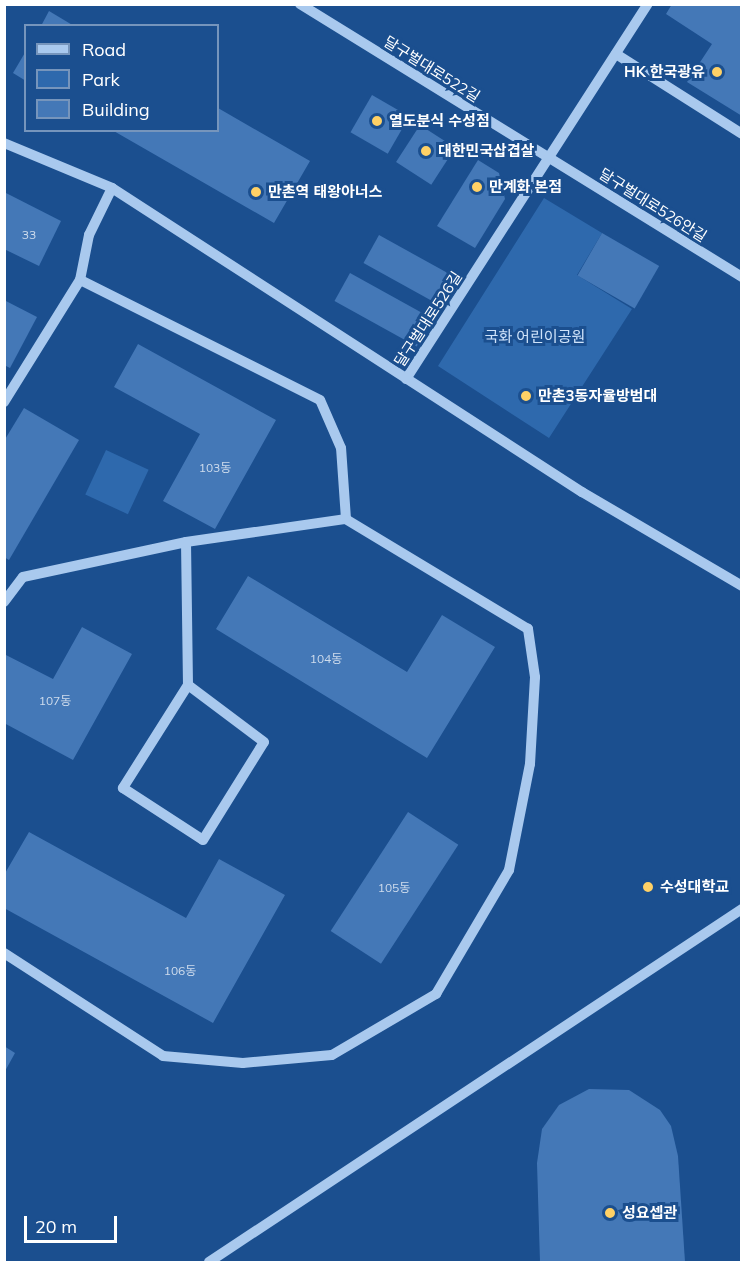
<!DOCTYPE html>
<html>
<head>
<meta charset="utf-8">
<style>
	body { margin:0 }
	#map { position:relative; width:746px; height:1267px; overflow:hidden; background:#1b4f8f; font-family:Mulish,"Noto Sans KR",sans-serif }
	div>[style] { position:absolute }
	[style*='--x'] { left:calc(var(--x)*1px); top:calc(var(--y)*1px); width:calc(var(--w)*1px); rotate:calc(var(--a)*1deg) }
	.green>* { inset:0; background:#2e69ad; transform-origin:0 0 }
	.building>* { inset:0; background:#4478b7; transform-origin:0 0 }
	.minor>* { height:10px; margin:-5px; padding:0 5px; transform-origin:5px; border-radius:5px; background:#a9c9ee }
	.dots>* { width:16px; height:16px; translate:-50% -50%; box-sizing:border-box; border:3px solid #1b4f8f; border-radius:50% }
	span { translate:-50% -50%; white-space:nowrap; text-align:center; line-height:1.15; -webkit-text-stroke:6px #1b4f8f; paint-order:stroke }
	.number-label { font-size:12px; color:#d0dded }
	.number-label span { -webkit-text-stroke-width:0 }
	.street-label { font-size:15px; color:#fff }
	.poi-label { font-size:15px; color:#fff; font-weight:700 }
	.right { translate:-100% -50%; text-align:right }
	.left { translate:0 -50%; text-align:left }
	.park-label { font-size:15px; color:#cfe3fa }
	.frame { position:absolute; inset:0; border:6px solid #fff; pointer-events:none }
	.legend { position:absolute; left:24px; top:24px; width:195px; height:108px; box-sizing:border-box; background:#1b4f8f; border:2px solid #7695bc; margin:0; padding:8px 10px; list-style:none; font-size:18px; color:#fff }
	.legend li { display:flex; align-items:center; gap:12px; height:30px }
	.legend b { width:30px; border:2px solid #7695bc }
	.scale { position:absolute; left:24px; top:1216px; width:93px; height:27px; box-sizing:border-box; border:3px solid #fff; border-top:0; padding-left:8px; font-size:18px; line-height:21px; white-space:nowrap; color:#fff; -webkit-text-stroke:4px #1b4f8f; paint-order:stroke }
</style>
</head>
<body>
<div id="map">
	<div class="green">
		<i style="clip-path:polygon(544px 198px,602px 233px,577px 275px,632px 309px,549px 438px,438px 366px)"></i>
		<i style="left:106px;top:450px;width:47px;height:49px;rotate:25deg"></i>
	</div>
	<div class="building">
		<i style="clip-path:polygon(672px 4px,742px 4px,742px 116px,687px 82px,712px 44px,666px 14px)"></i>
		<i style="clip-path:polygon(49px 11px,74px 26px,41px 26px)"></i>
		<i style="clip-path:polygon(26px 51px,26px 81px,13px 73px)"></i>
		<i style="left:372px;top:95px;width:43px;height:43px;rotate:30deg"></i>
		<i style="clip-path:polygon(218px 108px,310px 161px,274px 223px,112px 130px,218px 130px)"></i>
		<i style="left:420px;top:125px;width:42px;height:44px;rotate:33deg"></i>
		<i style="clip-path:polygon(478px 160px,499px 173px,505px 199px,475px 248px,437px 226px)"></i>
		<i style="clip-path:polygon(4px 192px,61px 221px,39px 266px,4px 249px)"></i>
		<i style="left:602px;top:233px;width:66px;height:49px;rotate:30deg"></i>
		<i style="left:379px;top:235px;width:94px;height:32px;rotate:29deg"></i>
		<i style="left:350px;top:273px;width:94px;height:32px;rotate:29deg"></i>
		<i style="clip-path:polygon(4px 300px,37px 317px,10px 368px,4px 365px)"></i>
		<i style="clip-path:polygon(138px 344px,276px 420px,215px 529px,163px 501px,200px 434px,114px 387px)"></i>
		<i style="clip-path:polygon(24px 408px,79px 440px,9px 560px,4px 557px,4px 441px)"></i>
		<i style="clip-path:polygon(248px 576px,407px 672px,442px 615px,495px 647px,427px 758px,216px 629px)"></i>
		<i style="clip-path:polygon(82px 627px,132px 654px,73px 760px,4px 723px,4px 654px,53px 679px)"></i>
		<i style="left:408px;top:812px;width:60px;height:142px;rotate:33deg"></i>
		<i style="clip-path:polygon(29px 832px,186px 918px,219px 859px,285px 895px,213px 1023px,4px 908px,4px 875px)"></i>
		<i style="clip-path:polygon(4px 1046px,15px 1053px,4px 1073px)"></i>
		<i style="clip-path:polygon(589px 1089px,629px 1090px,660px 1110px,671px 1126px,678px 1156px,685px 1262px,540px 1262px,537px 1163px,542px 1129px,559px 1105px)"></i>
	</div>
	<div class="minor">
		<i style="--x:300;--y:4;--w:520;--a:31.7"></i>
		<i style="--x:616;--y:54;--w:149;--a:32.4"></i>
		<i style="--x:4;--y:143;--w:117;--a:22.6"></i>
		<i style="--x:112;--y:188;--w:560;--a:32.9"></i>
		<i style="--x:582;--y:492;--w:186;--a:30.4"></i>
		<i style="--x:406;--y:379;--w:446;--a:-57.2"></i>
		<i style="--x:4;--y:402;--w:144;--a:-58.1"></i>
		<i style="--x:80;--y:280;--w:46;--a:-78.7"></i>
		<i style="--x:89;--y:235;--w:52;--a:-63.9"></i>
		<i style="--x:186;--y:542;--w:143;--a:89.2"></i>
		<i style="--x:188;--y:685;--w:122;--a:122.3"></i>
		<i style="--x:123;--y:788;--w:95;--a:33"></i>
		<i style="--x:203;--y:840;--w:115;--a:-58.1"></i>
		<i style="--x:264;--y:742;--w:95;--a:-143.1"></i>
		<i style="--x:4;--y:602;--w:31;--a:-53"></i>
		<i style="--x:23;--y:577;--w:167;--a:-12.1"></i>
		<i style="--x:186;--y:542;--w:162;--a:-8.2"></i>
		<i style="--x:346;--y:519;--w:71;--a:-94"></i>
		<i style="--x:341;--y:448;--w:52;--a:-113.6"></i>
		<i style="--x:320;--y:400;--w:268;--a:-153.4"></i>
		<i style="--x:4;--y:953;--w:189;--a:32.9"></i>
		<i style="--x:163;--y:1056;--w:80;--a:5"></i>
		<i style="--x:243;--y:1063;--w:89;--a:-5.1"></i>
		<i style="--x:332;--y:1055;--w:121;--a:-30.4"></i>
		<i style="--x:436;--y:994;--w:144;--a:-59.5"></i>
		<i style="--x:509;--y:870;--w:108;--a:-78.8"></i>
		<i style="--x:530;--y:764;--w:87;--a:-86.7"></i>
		<i style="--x:535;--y:677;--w:49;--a:-98.3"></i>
		<i style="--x:528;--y:629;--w:213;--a:-148.9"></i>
		<i style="--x:209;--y:1262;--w:639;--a:-33.52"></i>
	</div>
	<div class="dots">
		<i style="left:717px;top:72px;background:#ffd166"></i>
		<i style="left:377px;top:121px;background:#ffd166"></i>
		<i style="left:426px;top:151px;background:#ffd166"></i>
		<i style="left:477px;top:187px;background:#ffd166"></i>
		<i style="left:256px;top:192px;background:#ffd166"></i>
		<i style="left:526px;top:396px;background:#ffd166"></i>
		<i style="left:648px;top:887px;background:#ffd166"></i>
		<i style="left:610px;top:1213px;background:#ffd166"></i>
	</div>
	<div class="number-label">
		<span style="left:29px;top:235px">33</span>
		<span style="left:215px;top:468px">103동</span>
		<span style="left:326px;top:659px">104동</span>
		<span style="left:55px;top:701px">107동</span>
		<span style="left:394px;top:888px">105동</span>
		<span style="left:180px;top:971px">106동</span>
	</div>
	<div class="street-label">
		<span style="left:432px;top:69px;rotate:32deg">달구벌대로522길</span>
		<span style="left:653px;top:205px;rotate:32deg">달구벌대로526안길</span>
		<span style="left:428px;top:319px;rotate:-57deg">달구벌대로526길</span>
	</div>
	<div class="poi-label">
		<span class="right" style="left:705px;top:72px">HK 한국광유</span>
		<span class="left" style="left:389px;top:121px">열도분식 수성점</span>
		<span class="left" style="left:438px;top:151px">대한민국삽겹살</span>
		<span class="left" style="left:489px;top:187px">만계화 본점</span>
		<span class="left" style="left:268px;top:192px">만촌역 태왕아너스</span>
		<span class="left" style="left:538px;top:396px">만촌3동자율방범대</span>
		<span class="left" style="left:660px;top:887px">수성대학교</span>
		<span class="left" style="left:622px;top:1213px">성요셉관</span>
	</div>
	<div class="park-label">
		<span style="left:535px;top:337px">국화 어린이공원</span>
	</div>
	<div class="frame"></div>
	<ul class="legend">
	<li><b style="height:8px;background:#a9c9ee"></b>Road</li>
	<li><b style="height:16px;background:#2e69ad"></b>Park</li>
	<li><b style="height:16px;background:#4478b7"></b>Building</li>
	</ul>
	<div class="scale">20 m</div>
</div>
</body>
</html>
